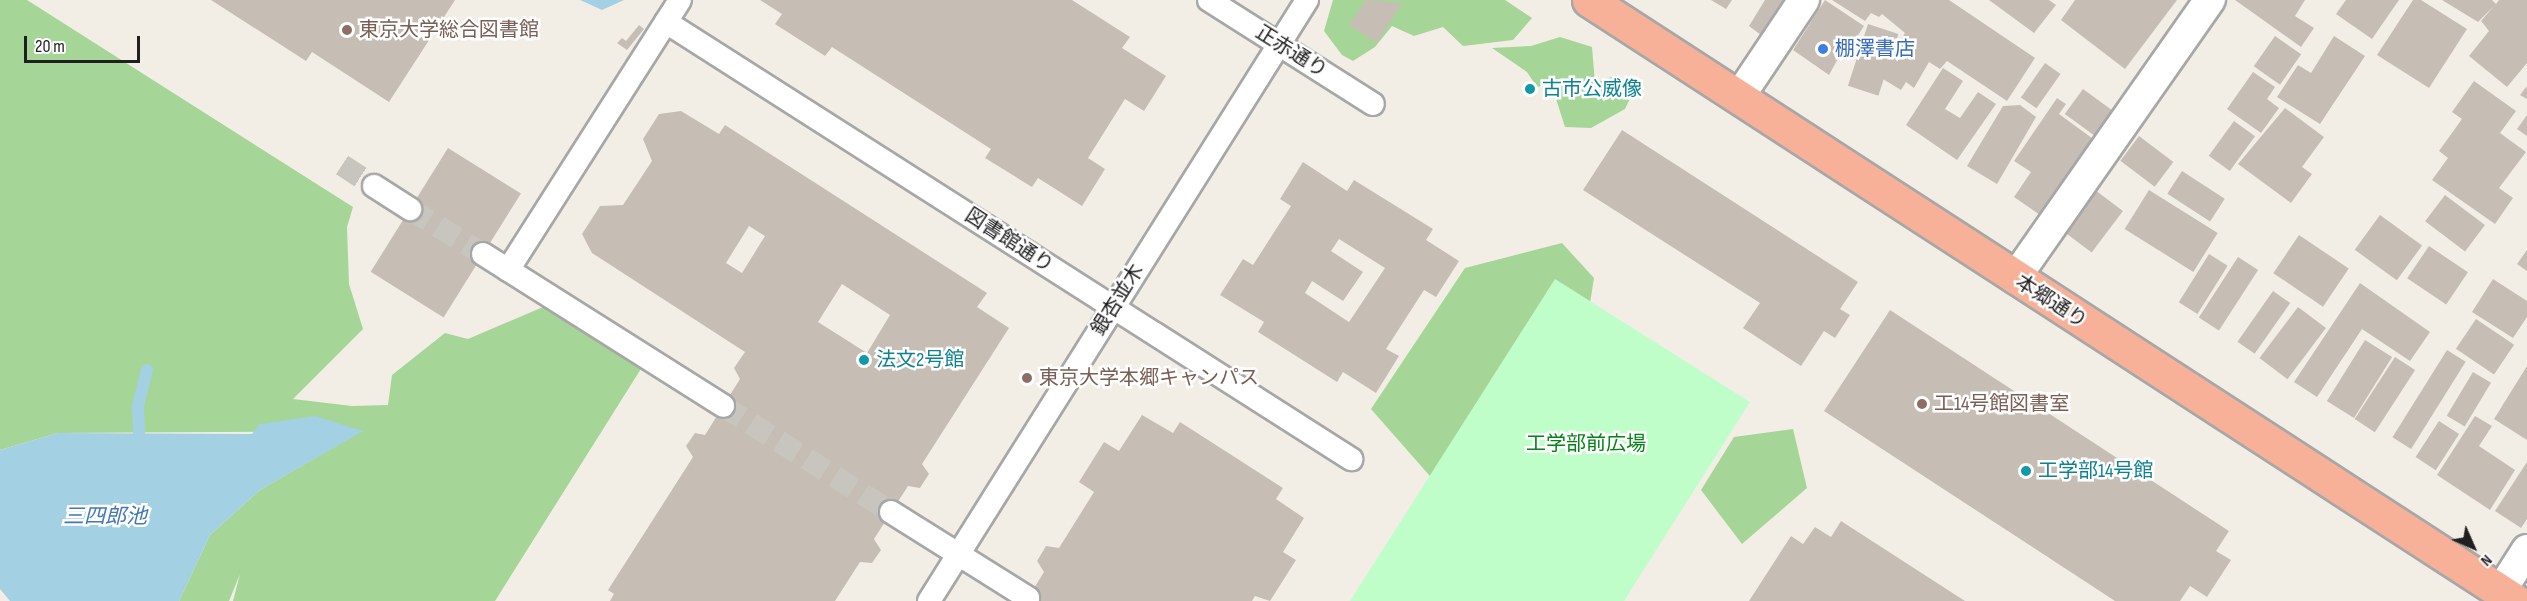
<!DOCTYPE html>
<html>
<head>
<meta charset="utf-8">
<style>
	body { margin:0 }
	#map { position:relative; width:2527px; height:601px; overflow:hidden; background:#f2eee6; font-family:"Sofia Sans Condensed","Noto Sans JP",sans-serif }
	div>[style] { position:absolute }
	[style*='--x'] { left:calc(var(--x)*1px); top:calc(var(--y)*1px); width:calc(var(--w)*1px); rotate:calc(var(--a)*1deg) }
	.forest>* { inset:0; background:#a5d597 }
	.park>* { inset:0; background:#c0fec9 }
	.water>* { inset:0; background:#a3d0e3 }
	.stream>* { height:12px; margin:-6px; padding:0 6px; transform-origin:6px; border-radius:6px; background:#a3d0e3 }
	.building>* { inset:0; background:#c6beb5; transform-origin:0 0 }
	.pedestrian-tunnel>* { height:22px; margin-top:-11px; transform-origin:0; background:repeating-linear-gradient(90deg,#c8c5be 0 22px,transparent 0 33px) }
	.roads { filter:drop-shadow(2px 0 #a7a7a7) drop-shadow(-2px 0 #a7a7a7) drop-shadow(0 2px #a7a7a7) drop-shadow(0 -2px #a7a7a7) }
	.pedestrian>* { height:22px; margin:-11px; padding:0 11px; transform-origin:11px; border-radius:11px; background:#fff }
	.minor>* { height:30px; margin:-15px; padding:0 15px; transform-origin:15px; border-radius:15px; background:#fff }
	.trunk>* { height:33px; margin:-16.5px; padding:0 16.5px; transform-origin:16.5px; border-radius:16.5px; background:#f7b199 }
	.dots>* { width:16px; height:16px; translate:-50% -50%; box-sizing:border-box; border:3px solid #fff; border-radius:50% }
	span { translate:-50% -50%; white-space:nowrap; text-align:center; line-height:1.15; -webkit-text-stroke:5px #fff; paint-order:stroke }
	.education-label { font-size:20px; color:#785e54 }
	.left { translate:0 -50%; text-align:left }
	.shop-label { font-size:20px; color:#366cbe }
	.street-label { font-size:20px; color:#202020 }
	.culture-label { font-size:20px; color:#0d838f }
	.park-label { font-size:20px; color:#028515 }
	.water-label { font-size:21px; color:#4377ba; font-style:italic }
	.north { position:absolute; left:2443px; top:517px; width:60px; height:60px; -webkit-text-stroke:4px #fff; paint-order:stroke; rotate:135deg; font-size:16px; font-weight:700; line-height:24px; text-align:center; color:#202020 }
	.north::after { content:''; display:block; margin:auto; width:21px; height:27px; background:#202020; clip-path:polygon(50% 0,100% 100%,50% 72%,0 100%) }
	.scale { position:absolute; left:24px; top:36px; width:116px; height:27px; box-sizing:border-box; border:3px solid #202020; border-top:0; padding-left:8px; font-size:18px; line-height:21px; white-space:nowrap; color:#202020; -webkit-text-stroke:4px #fff; paint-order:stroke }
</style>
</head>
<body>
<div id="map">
	<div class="forest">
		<i style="clip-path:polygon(0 0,27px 0,353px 207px,347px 227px,349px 284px,363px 329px,293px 399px,352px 406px,388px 405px,392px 375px,445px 333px,468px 339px,550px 304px,644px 364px,495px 601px,233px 601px,240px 574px,229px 601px,179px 601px,210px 535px,260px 490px,362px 431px,58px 433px,0 450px)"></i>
		<i style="clip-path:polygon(1333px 0,1505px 0,1532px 18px,1513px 40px,1463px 46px,1443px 27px,1414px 36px,1392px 26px,1375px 47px,1353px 61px,1342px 55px,1324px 31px)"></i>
		<i style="clip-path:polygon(1560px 37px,1592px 47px,1595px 83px,1617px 75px,1635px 88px,1625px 109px,1591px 128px,1565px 127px,1551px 83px,1537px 87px,1527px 72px,1492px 48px,1531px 46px)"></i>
		<i style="clip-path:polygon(1562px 243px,1594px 278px,1585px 335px,1436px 483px,1371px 409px,1465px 268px)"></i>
		<i style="clip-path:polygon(1793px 429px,1807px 488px,1742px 544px,1701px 490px,1734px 437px)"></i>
	</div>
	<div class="park">
		<i style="clip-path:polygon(1555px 279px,1750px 402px,1624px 601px,1350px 601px)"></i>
	</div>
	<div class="water">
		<i style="clip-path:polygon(580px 0,624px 0,602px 10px)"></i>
		<i style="clip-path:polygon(315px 416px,363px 431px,260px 490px,210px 535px,179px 601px,10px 601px,0 589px,0 450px,58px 433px,252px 434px,260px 424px)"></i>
	</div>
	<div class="stream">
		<i style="--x:139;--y:433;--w:27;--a:-92"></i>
		<i style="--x:138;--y:406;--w:37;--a:-76"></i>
	</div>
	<div class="building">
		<i style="clip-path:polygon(211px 0,455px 0,389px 102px,312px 52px,306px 61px)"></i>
		<i style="clip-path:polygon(760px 0,1072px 0,1130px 37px,1122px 48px,1166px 76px,1144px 111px,1125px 99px,1088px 158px,1105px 169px,1082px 206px,1038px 178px,1032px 187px,985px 158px,991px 149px,832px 47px,825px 56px,775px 24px,782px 14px)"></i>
		<i style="clip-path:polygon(1366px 0,1402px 3px,1377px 43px,1349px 25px)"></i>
		<i style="clip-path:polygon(1711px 0,1732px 0,1726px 9px)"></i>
		<i style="clip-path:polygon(1765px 0,1790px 0,1765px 38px,1749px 26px)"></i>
		<i style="clip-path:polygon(1825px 0,1864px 26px,1855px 40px,1850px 37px,1829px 75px,1793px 50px)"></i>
		<i style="clip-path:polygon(1832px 0,1949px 0,2035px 58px,2007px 101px,1947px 61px,1940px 69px,1929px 62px,1914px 88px,1906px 82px,1901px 90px,1878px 76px,1905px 33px,1882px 14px,1879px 17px,1871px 13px,1865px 21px)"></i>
		<i style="clip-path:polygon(1989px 0,2049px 0,2056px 5px,2034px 33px)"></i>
		<i style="clip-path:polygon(2075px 0,2177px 0,2125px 69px,2061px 20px)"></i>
		<i style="clip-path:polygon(2235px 0,2305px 0,2295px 16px,2314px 28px,2301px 47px)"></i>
		<i style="clip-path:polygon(2346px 0,2399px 0,2372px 39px,2336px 14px)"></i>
		<i style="clip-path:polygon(2413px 0,2421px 0,2467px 29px,2429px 88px,2377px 55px)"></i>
		<i style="clip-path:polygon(2442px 0,2492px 0,2496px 4px,2499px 0,2527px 0,2527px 63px,2507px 87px,2469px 56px,2489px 31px,2481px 21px,2494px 6px,2478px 22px)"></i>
		<i style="left:1868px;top:24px;width:32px;height:65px;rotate:18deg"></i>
		<i style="clip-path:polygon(639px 25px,644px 29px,627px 50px,617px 43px,622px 38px,626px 41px)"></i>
		<i style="left:2275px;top:36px;width:32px;height:37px;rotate:35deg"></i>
		<i style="clip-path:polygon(2334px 36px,2365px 56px,2320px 124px,2277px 97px,2298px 65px,2311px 73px)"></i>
		<i style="left:2045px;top:63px;width:19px;height:42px;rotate:35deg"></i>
		<i style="clip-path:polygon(1943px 68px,1963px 81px,1945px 109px,1960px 118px,1978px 92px,1996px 104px,1957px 160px,1906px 125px)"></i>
		<i style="clip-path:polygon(2253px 72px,2275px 87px,2267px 99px,2279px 108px,2261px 133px,2227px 109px)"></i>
		<i style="clip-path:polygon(2474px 81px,2516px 111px,2500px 133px,2526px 152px,2499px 188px,2513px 198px,2495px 224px,2432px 180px,2448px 158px,2439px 151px,2462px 119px,2452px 112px)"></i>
		<i style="clip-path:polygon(2527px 86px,2527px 99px,2520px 95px)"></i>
		<i style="left:2083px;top:89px;width:39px;height:31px;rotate:36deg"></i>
		<i style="clip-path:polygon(2057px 98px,2066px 104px,2059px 114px,2100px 144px,2046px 219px,2014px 197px,2031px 172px,2014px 161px)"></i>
		<i style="clip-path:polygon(2020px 105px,2036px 117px,1997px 184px,1967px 166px,2003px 106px)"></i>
		<i style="clip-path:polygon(2285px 108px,2324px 137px,2302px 167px,2312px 174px,2291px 203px,2238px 164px)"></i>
		<i style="clip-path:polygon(evenodd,681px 111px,719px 134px,725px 125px,987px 293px,977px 307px,1009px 328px,922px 464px,929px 474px,920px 488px,908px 486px,874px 539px,881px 550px,872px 563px,860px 562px,835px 601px,610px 601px,614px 594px,608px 590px,693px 457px,686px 446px,695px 433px,705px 435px,740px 379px,734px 368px,745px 352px,592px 253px,582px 234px,600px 206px,623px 205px,652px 161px,643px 139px,659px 114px,681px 111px,749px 226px,765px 236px,742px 273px,726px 263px,749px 226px,681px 111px,842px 284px,890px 315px,867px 353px,818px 322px,842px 284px)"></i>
		<i style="clip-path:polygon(2527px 115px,2527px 136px,2517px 129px)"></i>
		<i style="left:2234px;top:121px;width:26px;height:43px;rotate:36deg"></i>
		<i style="clip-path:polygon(1622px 130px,1858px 282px,1840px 309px,1850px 315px,1835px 338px,1824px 331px,1801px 366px,1743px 328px,1760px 303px,1583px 190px)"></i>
		<i style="left:2139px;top:136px;width:43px;height:31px;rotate:37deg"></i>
		<i style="left:448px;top:148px;width:86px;height:146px;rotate:32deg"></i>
		<i style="clip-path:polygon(evenodd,1303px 162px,1347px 191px,1354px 180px,1433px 229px,1426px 240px,1459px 261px,1436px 297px,1424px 290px,1386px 349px,1399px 356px,1376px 393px,1343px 372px,1337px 382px,1258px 332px,1264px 322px,1220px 295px,1243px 259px,1253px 265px,1291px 206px,1280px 199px,1303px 162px,1339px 239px,1385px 268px,1349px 322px,1305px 293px,1312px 281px,1343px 301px,1363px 272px,1331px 251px,1339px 239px)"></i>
		<i style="left:2182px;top:171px;width:51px;height:27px;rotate:33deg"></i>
		<i style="left:2095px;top:190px;width:35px;height:52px;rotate:37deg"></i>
		<i style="left:2149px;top:190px;width:81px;height:46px;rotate:32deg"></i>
		<i style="left:2445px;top:195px;width:50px;height:33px;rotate:37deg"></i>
		<i style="left:2380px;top:215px;width:52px;height:43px;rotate:36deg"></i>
		<i style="left:2299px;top:235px;width:60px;height:46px;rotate:34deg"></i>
		<i style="left:2429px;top:246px;width:47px;height:39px;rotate:34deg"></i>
		<i style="clip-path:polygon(2527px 250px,2527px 271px,2517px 264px)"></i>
		<i style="left:2209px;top:254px;width:22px;height:57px;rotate:32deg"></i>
		<i style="left:2238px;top:257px;width:24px;height:72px;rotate:33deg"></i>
		<i style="clip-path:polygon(2493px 279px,2527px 301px,2527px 317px,2513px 338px,2472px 312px)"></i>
		<i style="clip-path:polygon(2360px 283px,2430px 332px,2410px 361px,2362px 329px,2317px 397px,2294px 382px)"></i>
		<i style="left:2273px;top:291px;width:21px;height:62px;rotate:35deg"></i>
		<i style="left:2298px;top:307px;width:35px;height:64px;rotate:37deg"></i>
		<i style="clip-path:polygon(1890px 310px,2229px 531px,2216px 551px,2231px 560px,2207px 597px,2190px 586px,2180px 601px,2115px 601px,1824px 411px)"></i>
		<i style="left:2476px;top:319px;width:46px;height:36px;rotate:34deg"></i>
		<i style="left:2365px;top:340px;width:32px;height:72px;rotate:32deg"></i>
		<i style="left:2447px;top:350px;width:22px;height:103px;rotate:32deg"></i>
		<i style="left:2395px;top:357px;width:24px;height:74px;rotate:33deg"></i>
		<i style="clip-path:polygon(2527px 366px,2527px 440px,2494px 419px)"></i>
		<i style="left:2473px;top:372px;width:21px;height:51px;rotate:31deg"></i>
		<i style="clip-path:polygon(1142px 415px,1173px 433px,1180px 422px,1283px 488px,1276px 499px,1304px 518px,1283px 552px,1296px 560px,1270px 601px,1255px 596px,1252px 601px,1026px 601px,1044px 572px,1037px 561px,1046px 546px,1059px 548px,1094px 492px,1079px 482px,1104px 442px,1119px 451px)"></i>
		<i style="clip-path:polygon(2475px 416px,2492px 426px,2479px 446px,2515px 470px,2490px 510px,2437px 475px)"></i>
		<i style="left:2439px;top:421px;width:24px;height:43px;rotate:33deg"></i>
		<i style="clip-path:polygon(2527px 462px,2527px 519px,2521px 528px,2495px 511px)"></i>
		<i style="clip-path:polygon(1841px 521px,1965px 601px,1749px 601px,1791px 536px,1803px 544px,1815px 527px,1831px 537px)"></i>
	</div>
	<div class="pedestrian-tunnel">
		<i style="--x:342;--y:165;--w:38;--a:33"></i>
		<i style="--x:410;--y:209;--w:86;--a:31.7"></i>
		<i style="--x:723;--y:406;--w:199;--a:32.2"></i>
	</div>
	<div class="roads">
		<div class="pedestrian">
			<i style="--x:1209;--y:0;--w:194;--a:32.4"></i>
			<i style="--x:666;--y:22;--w:813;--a:32.54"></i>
			<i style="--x:374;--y:186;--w:43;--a:32.6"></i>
			<i style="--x:483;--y:254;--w:284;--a:32.3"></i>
			<i style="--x:508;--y:270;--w:320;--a:-57.5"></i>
			<i style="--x:891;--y:512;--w:162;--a:32.1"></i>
			<i style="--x:929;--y:601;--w:710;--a:-57.83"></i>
		</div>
		<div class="minor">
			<i style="--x:1739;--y:97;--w:117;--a:-56.2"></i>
			<i style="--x:2015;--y:278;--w:340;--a:-55"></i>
			<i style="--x:2500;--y:592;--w:50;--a:-57.3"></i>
		</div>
		<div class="trunk">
			<i style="--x:1589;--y:0;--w:1104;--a:32.98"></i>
		</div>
	</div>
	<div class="dots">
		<i style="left:347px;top:30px;background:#8d6e63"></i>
		<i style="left:1823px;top:49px;background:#3f7fe0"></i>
		<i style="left:1530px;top:89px;background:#0f9aa8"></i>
		<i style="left:864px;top:360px;background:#0f9aa8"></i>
		<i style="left:1027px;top:378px;background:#8d6e63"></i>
		<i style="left:1922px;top:404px;background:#8d6e63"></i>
		<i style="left:2026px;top:471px;background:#0f9aa8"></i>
	</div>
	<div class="education-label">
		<span class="left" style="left:359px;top:30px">東京大学総合図書館</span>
		<span class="left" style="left:1039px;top:378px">東京大学本郷キャンパス</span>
		<span class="left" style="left:1934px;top:404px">工14号館図書室</span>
	</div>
	<div class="shop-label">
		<span class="left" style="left:1835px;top:49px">棚澤書店</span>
	</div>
	<div class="street-label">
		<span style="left:1291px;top:52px;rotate:32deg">正赤通り</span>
		<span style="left:1009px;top:241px;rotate:33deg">図書館通り</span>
		<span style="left:1118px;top:300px;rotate:-58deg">銀杏並木</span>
		<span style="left:2051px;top:302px;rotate:33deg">本郷通り</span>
	</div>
	<div class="culture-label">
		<span class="left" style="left:1542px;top:89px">古市公威像</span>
		<span class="left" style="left:876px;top:360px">法文2号館</span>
		<span class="left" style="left:2038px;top:471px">工学部14号館</span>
	</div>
	<div class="park-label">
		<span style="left:1586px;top:444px">工学部前広場</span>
	</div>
	<div class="water-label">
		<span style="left:105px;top:517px">三四郎池</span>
	</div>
	<div class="north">N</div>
	<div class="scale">20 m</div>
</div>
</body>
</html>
